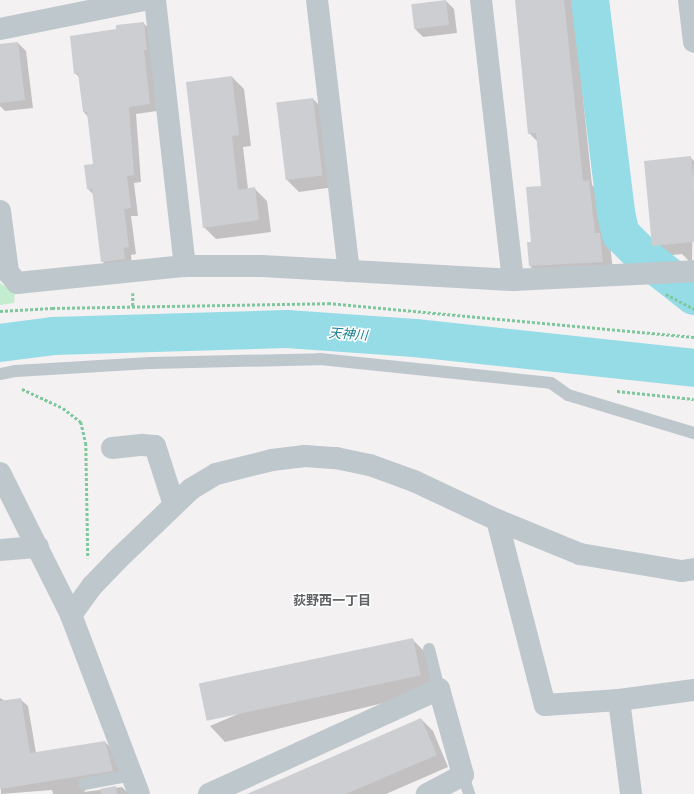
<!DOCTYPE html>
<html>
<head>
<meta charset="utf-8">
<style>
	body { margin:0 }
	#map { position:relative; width:694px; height:794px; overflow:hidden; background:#f3f1f2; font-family:Montserrat,"Noto Sans JP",sans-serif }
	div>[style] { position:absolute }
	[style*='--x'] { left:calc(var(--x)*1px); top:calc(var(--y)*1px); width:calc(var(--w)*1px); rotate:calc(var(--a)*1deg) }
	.green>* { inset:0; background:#c4edd0 }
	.shadow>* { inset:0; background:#0003 }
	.river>* { height:38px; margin:-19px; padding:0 19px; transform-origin:19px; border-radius:19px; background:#95dce6 }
	.building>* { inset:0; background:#ccced2; transform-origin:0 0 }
	.path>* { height:2.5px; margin-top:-1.25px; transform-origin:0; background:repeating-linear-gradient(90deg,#7ec89d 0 3px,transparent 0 5px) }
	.service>* { height:12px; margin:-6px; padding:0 6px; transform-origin:6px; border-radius:6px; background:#bec7cc }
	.minor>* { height:22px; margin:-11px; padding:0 11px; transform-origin:11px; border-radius:11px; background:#bec7cc }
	span { translate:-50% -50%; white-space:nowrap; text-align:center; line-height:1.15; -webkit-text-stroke:3px #fff; paint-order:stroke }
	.water-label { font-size:13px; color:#177f8d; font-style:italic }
	.neighbourhood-label { font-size:13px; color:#5e6266; font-weight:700 }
</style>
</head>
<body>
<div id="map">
	<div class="green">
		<i style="clip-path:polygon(0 283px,15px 293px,14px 303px,0 305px)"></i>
	</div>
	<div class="shadow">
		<i style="clip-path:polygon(516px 0,573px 0,592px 185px,598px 191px,604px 238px,610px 244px,613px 271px,540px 276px,530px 266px,542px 186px,538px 142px,529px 133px)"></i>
		<i style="clip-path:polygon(446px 1px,454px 9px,457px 33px,423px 37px,415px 29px)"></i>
		<i style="clip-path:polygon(143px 23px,151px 30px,157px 111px,136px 114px,141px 182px,134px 183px,138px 216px,131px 216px,136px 254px,131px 255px,132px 267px,110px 269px,102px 261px,94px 195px,88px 189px,94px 165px,88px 117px,84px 112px,80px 78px,75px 73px,117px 30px)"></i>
		<i style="clip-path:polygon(18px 43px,26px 51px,33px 108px,5px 111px,0 106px,0 45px)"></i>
		<i style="clip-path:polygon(232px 77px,244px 89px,251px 146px,243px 147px,248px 189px,255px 189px,267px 201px,271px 232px,216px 239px,204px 227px)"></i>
		<i style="clip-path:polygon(313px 99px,325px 111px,334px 187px,299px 192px,287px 180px)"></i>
		<i style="clip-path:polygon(690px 157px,694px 161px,692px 264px,682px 254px,663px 256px,653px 246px)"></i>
		<i style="clip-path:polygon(412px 639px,428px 655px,436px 690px,225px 742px,210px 726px)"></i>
		<i style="clip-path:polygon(0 698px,5px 701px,20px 699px,28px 706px,36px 753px,105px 742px,113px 750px,121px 778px,90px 784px,84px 792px,122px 787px,129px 794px,53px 794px,52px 790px,1px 794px)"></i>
		<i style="clip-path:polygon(421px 719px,433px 731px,448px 767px,386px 794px,249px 794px)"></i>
	</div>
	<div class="river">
		<i style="--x:590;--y:0;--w:215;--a:83"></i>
		<i style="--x:616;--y:213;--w:22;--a:77"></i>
		<i style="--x:621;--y:234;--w:30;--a:45"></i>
		<i style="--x:642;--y:255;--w:66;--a:38.3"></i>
		<i style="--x:0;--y:343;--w:53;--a:-7.5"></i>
		<i style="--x:53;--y:336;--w:234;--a:-1.7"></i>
		<i style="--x:287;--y:329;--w:128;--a:4"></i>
		<i style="--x:415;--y:338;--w:281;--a:6.1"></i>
	</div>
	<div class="building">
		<i style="left:446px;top:0;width:25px;height:35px;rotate:83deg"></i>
		<i style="clip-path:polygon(515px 0,564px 0,583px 181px,589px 180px,595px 233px,600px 233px,603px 262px,529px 266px,527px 242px,531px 242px,526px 187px,541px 186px,536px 133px,528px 134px)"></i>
		<i style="clip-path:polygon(144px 22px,147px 50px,144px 50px,150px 104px,129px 107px,134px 175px,127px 176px,131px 208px,124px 209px,129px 247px,124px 248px,125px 259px,101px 262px,92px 189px,87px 189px,84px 165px,93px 164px,87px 112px,83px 112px,78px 73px,74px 74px,70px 36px,116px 29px,116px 25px)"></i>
		<i style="clip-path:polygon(18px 42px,25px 100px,0 103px,0 44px)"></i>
		<i style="clip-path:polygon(232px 76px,239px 135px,232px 136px,238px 190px,255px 187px,259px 220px,203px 228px,186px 82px)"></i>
		<i style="left:313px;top:98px;width:78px;height:37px;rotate:83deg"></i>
		<i style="clip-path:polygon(691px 156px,694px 189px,694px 242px,652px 246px,644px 161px)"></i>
		<i style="left:413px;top:638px;width:38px;height:219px;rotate:78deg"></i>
		<i style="clip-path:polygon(21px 698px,30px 753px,105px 741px,113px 771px,0 789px,0 701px)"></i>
		<i style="clip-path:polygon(421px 718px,437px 755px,346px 794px,247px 794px)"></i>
		<i style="clip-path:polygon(116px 786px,117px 794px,101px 794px,100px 789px)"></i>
	</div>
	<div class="path">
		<i style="--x:133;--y:293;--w:14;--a:90"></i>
		<i style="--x:666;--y:294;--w:32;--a:28"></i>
		<i style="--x:0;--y:311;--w:52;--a:-3.3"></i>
		<i style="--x:52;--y:308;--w:276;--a:-1"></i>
		<i style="--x:328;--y:303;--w:368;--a:5.3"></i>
		<i style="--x:22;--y:389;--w:45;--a:24.9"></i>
		<i style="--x:63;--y:408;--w:23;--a:38"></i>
		<i style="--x:81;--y:422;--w:22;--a:77"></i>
		<i style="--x:86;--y:443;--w:115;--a:89"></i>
		<i style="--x:617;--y:391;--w:77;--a:5.9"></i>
	</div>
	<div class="service">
		<i style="--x:0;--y:374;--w:16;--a:-11"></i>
		<i style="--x:16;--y:371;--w:134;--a:-3.4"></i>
		<i style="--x:150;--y:363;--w:170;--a:-1.3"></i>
		<i style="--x:320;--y:359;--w:232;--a:5.9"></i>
		<i style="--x:551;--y:383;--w:21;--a:35"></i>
		<i style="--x:568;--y:395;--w:132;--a:16.8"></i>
		<i style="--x:429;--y:649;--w:41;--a:76"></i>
		<i style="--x:463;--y:775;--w:20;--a:72"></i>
		<i style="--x:84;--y:784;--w:49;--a:-10.6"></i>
	</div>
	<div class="minor">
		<i style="--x:155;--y:0;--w:268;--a:83.6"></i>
		<i style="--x:317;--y:0;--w:273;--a:83.3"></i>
		<i style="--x:481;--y:0;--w:282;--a:83.5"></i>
		<i style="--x:689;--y:0;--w:42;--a:83.2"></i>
		<i style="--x:0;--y:29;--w:147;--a:-11.4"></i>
		<i style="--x:0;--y:211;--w:62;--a:82.5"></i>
		<i style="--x:8;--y:272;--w:14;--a:51"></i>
		<i style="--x:17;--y:283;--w:169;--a:-5.8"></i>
		<i style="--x:185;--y:266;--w:77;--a:0"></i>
		<i style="--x:262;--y:266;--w:251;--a:3.2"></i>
		<i style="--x:513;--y:280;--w:181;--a:-2.8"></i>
		<i style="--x:112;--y:448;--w:30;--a:-6"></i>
		<i style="--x:142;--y:445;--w:13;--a:4"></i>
		<i style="--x:155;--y:446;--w:62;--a:72.1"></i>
		<i style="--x:0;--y:473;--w:159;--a:63.4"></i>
		<i style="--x:71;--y:615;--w:191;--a:69.2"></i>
		<i style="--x:497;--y:520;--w:90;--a:22.3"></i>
		<i style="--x:580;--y:554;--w:103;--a:9.5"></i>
		<i style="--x:682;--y:571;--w:12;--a:-9"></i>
		<i style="--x:0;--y:550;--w:38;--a:-5"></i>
		<i style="--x:71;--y:615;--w:37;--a:-54"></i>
		<i style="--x:93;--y:585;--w:33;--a:-46"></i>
		<i style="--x:116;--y:561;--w:104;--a:-43.8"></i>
		<i style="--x:191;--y:489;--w:29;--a:-31"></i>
		<i style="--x:216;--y:474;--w:58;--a:-14"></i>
		<i style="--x:272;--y:460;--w:33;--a:-7"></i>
		<i style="--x:305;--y:456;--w:31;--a:4"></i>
		<i style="--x:336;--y:458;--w:35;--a:12"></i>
		<i style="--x:370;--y:465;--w:47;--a:20"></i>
		<i style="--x:414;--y:481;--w:92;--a:25.2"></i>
		<i style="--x:497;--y:520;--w:191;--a:75.5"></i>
		<i style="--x:545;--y:705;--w:74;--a:-3.9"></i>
		<i style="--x:619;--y:700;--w:95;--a:82.7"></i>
		<i style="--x:619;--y:700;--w:76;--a:-7.6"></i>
		<i style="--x:209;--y:794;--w:253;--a:-24.5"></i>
		<i style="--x:439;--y:689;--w:89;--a:74.4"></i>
		<i style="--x:463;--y:775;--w:41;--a:152.2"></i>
	</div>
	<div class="water-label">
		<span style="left:348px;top:334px;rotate:4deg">天神川</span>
	</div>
	<div class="neighbourhood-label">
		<span style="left:332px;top:600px">荻野西一丁目</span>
	</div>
</div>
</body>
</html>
